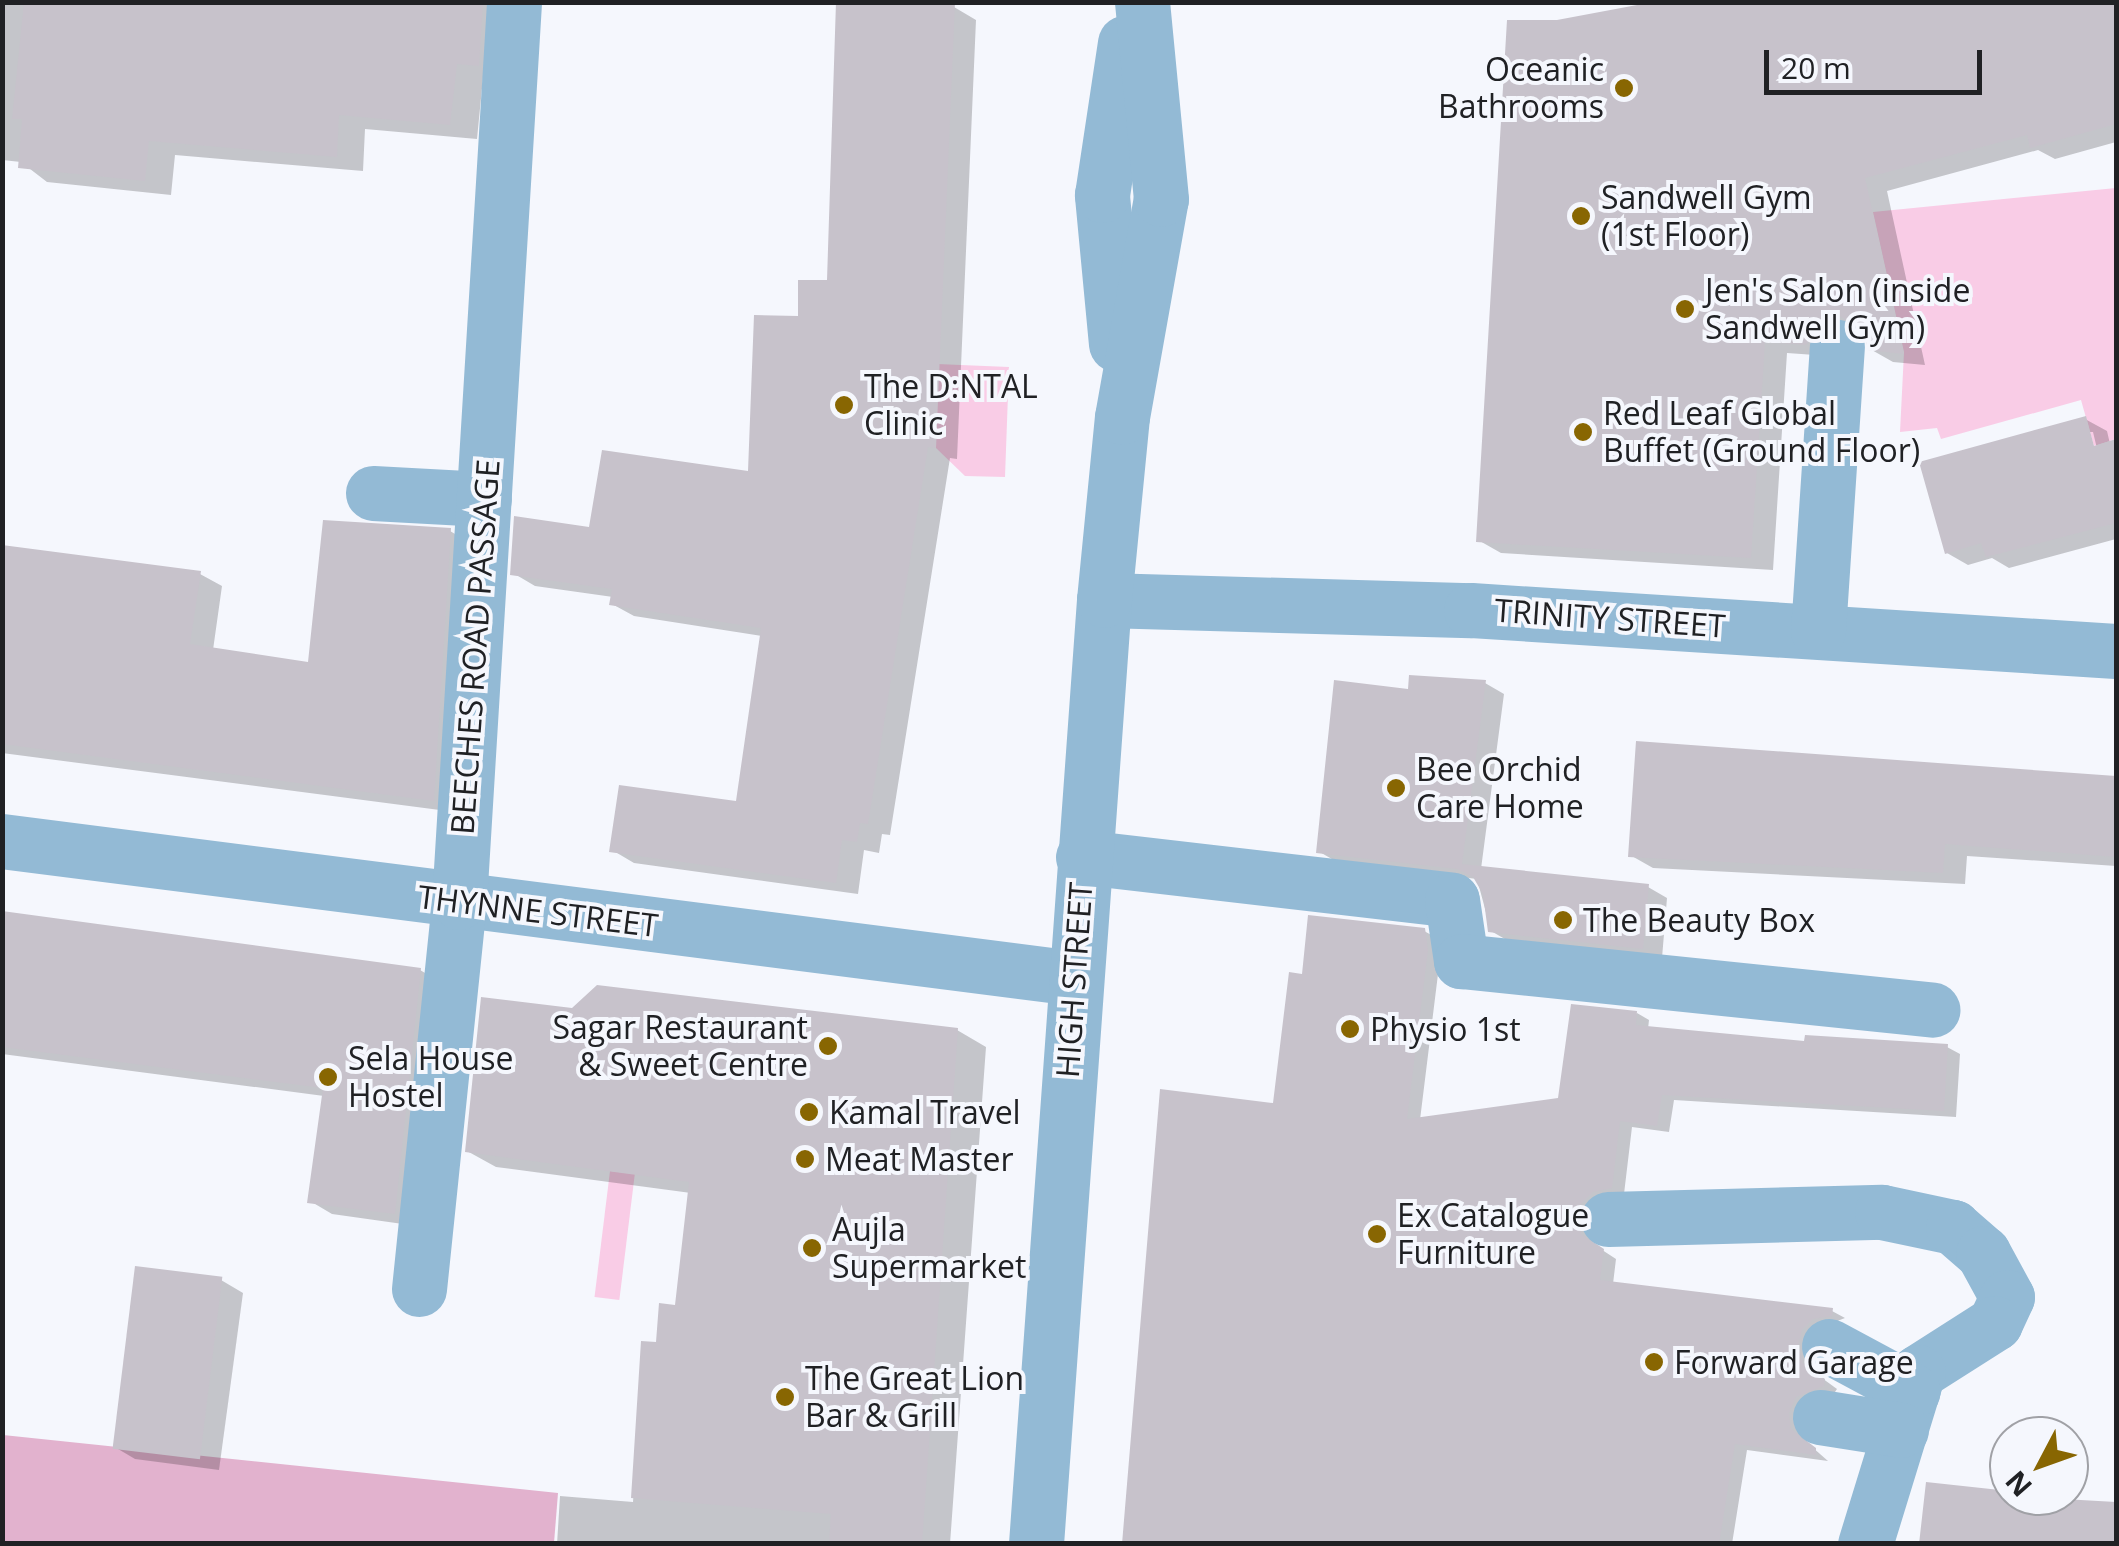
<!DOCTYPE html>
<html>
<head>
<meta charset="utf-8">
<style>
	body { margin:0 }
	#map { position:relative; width:2119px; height:1546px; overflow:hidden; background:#f5f7fd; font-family:"Open Sans",sans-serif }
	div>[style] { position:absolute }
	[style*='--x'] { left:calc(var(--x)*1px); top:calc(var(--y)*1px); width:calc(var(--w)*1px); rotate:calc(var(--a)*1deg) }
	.green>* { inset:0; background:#f9cce6; transform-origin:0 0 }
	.forest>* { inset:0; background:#e2b2ce }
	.shadow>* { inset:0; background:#0003 }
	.building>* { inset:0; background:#c7c2cb; transform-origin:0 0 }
	.minor>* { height:55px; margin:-27.5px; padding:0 27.5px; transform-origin:27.5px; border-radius:27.5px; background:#93bad5 }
	.dots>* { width:28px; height:28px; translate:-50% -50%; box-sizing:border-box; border:5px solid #f5f7fd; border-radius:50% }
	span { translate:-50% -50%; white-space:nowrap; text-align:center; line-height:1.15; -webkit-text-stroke:8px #f5f7fd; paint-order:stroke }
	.poi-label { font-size:32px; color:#202124 }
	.right { translate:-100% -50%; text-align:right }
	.left { translate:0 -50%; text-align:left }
	.street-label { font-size:32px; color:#202124 }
	.frame { position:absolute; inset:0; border:5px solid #202124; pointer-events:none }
	.north { position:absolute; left:1989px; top:1416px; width:100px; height:100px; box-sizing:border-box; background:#f5f7fd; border:2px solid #a0a1a6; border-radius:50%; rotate:229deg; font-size:28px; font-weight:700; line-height:40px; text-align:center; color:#202124 }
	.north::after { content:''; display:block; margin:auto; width:35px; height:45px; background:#886602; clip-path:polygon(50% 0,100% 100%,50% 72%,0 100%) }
	.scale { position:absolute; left:1764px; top:50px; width:218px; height:45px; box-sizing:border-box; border:5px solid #202124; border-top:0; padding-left:12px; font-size:30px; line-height:35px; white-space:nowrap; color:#202124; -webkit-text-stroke:8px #f5f7fd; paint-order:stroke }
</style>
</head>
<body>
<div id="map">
	<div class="green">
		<i style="clip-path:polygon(2116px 188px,2116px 439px,2094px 446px,2081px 400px,1941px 439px,1937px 428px,1900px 432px,1904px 352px,1873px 212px)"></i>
		<i style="clip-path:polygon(937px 364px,1009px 367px,1005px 477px,965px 476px,936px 448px)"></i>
		<i style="left:610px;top:1171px;width:25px;height:127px;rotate:7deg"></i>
	</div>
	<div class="forest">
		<i style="clip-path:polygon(3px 1435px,558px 1493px,554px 1543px,3px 1544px)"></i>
	</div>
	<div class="shadow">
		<i style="clip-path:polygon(2px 2px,513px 2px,483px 78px,477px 139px,365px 129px,363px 171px,175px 155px,171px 195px,47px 182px,21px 162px,2px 160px)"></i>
		<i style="clip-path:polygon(1758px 2px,2116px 2px,2116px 142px,2055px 159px,2038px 150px,1887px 191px,1925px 365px,1893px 362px,1870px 349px,1862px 328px,1845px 331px,1829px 356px,1787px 353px,1773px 570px,1501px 553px,1478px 540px,1557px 22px)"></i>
		<i style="clip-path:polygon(954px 7px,976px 20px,957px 459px,950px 458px,890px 835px,882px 834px,879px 853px,864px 850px,858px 894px,634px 863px,612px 850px,738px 804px,762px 636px,634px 616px,612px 604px,613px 597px,535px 586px,513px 573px,591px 530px,750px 474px,800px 319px,829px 283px)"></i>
		<i style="clip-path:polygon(evenodd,2085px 419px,2107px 431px,2110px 444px,2116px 442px,2116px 539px,2009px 568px,1992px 558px,1968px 565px,1947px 553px,2085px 419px,2087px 432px,2093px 432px,2099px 457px,2094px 458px,2087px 432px)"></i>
		<i style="clip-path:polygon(450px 531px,472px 544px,455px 812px,2px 753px,2px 547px,200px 574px,222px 586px,213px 650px,311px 664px)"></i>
		<i style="clip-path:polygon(1485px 683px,1504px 694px,1481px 869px,1648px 887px,1667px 898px,1662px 958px,1510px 942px,1491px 931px,1477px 879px,1337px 862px,1318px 851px,1411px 692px)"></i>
		<i style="clip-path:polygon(1638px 744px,2116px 779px,2116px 866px,1967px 856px,1965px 884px,1653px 868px,1630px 855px)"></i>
		<i style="clip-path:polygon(2px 915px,420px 970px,442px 983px,417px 1226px,332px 1214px,310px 1201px,324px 1096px,2px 1054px)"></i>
		<i style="clip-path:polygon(1424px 931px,1437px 938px,1440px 958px,1420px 1120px,1560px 1100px,1637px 1013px,1649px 1020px,1648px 1029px,1807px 1044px,1947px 1047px,1960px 1054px,1956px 1117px,1674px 1100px,1669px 1132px,1632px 1127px,1624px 1194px,1592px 1212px,1593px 1244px,1616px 1259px,1613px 1284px,1832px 1311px,1845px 1318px,1827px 1325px,1810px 1354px,1815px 1373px,1837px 1389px,1803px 1439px,1828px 1461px,1747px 1450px,1732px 1544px,1125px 1544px,1275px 1105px,1304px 976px)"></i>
		<i style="clip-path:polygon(572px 1011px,957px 1030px,986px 1047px,950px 1544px,557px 1544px,560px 1496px,633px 1502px,643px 1344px,658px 1345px,677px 1307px,691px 1193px,496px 1167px,467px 1151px)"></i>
		<i style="clip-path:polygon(221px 1280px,243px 1293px,219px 1470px,135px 1459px,113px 1446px)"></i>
		<i style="clip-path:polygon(2009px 1493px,2116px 1505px,2116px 1544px,1922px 1544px)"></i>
	</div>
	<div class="building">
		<i style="clip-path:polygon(24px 2px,483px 2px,479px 66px,457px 64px,450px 125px,339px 115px,337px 157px,149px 141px,145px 181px,18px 168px,22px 119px,12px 119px)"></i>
		<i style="clip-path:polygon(836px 2px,955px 2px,936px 448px,928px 447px,868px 824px,860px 823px,857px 842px,842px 840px,836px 883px,609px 852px,619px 785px,736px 801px,761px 628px,609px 605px,612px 589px,510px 575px,514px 516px,589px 527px,602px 450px,748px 471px,754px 315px,798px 316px,798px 280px,827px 280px)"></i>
		<i style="clip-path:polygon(1653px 2px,2116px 2px,2116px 124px,2030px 148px,2027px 135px,1865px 178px,1904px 354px,1868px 350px,1864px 332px,1840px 316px,1822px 320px,1806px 345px,1765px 342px,1751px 558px,1476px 542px,1507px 20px,1557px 20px)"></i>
		<i style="clip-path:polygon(2086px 416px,2094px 446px,2116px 439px,2116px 523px,1986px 557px,1981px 543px,1945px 554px,1919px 462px)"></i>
		<i style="clip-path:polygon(323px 520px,451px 528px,434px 801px,2px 744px,2px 545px,201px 571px,190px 644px,308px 662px)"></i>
		<i style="clip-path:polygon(1409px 675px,1486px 680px,1462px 864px,1649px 884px,1643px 949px,1488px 932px,1483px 894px,1473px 877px,1457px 869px,1316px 853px,1334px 680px,1408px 689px)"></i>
		<i style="clip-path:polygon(1636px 741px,2116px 776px,2116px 857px,1945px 844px,1943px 873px,1628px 857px)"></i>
		<i style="clip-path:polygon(2px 911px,421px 968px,395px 1214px,307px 1203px,323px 1088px,2px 1047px)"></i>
		<i style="clip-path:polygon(1308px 915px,1425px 928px,1428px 950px,1407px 1119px,1558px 1098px,1571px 1004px,1637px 1011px,1636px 1025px,1804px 1041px,1805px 1035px,1948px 1044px,1944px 1111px,1662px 1095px,1657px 1126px,1620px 1121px,1612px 1188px,1593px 1192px,1580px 1205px,1581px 1234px,1604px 1249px,1600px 1280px,1833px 1308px,1832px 1316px,1813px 1319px,1802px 1330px,1798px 1346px,1803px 1363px,1825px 1379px,1824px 1386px,1796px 1397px,1789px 1413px,1791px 1429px,1816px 1448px,1816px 1455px,1735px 1444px,1719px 1544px,1122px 1544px,1160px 1089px,1273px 1103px,1289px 972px,1302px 974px)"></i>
		<i style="clip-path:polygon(597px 985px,958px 1028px,922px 1544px,829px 1544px,831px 1514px,631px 1498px,641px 1341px,656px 1342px,659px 1303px,675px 1305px,689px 1182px,465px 1152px,481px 997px,572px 1008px)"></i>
		<i style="left:135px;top:1266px;width:88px;height:184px;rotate:7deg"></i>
		<i style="clip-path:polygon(1926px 1482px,2009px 1491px,2009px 1496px,2116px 1502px,2116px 1544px,1919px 1544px)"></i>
	</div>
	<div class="minor">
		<i style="--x:1116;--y:344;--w:150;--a:-95.4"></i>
		<i style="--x:1102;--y:195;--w:154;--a:-81.4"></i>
		<i style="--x:373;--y:493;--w:111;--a:3.1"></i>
		<i style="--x:1104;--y:600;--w:367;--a:1.6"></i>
		<i style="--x:1471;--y:610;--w:646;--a:3.64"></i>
		<i style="--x:1818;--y:631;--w:285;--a:-86.2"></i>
		<i style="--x:2;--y:841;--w:1081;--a:7.28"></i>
		<i style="--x:1083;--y:857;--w:371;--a:6.6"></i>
		<i style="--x:1452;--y:900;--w:62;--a:81.6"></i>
		<i style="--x:1461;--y:961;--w:474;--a:5.9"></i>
		<i style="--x:1608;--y:1219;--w:274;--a:-1.5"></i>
		<i style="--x:1882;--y:1212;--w:73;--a:11.9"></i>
		<i style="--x:1953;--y:1227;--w:40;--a:41"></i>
		<i style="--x:1983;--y:1253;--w:50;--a:61.4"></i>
		<i style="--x:2007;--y:1297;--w:29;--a:115"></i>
		<i style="--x:1995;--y:1323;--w:91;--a:147.5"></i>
		<i style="--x:1918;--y:1372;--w:180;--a:107.1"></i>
		<i style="--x:419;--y:1289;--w:389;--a:-84.1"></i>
		<i style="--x:459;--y:902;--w:902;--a:-86.5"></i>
		<i style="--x:1829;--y:1346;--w:95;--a:28.2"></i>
		<i style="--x:1820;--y:1417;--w:82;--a:9.1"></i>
		<i style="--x:1036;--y:1544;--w:946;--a:-85.88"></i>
		<i style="--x:1104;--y:600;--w:184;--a:-84.4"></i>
		<i style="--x:1122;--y:417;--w:221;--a:-79.9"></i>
		<i style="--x:1161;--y:199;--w:198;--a:-95.5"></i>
	</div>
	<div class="dots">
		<i style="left:1624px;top:88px;background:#886602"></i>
		<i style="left:1581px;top:216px;background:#886602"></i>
		<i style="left:1685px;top:309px;background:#886602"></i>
		<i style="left:844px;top:405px;background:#886602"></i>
		<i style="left:1583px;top:432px;background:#886602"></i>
		<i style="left:1396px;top:788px;background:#886602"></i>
		<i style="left:1563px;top:920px;background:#886602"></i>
		<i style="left:1350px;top:1029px;background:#886602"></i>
		<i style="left:828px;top:1046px;background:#886602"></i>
		<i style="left:328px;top:1077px;background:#886602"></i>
		<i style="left:809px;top:1112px;background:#886602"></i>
		<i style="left:805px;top:1159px;background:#886602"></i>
		<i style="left:1377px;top:1234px;background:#886602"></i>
		<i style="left:812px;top:1248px;background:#886602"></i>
		<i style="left:1654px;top:1362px;background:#886602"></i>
		<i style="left:785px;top:1397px;background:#886602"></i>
	</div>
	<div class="poi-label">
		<span class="right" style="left:1604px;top:88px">Oceanic<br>Bathrooms</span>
		<span class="left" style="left:1601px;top:216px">Sandwell Gym<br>(1st Floor)</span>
		<span class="left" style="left:1705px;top:309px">Jen's Salon (inside<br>Sandwell Gym)</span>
		<span class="left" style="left:864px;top:405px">The D:NTAL<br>Clinic</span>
		<span class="left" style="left:1603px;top:432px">Red Leaf Global<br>Buffet (Ground Floor)</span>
		<span class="left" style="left:1416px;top:788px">Bee Orchid<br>Care Home</span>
		<span class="left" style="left:1583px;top:920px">The Beauty Box</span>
		<span class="right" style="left:808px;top:1046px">Sagar Restaurant<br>&amp; Sweet Centre</span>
		<span class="left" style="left:1370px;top:1029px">Physio 1st</span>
		<span class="left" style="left:348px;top:1077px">Sela House<br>Hostel</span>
		<span class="left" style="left:829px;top:1112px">Kamal Travel</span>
		<span class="left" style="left:825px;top:1159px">Meat Master</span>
		<span class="left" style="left:1397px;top:1234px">Ex Catalogue<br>Furniture</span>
		<span class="left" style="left:832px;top:1248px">Aujla<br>Supermarket</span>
		<span class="left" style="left:1674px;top:1362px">Forward Garage</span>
		<span class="left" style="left:805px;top:1397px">The Great Lion<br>Bar &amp; Grill</span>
	</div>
	<div class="street-label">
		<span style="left:1610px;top:618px;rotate:4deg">TRINITY STREET</span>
		<span style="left:475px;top:647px;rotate:-86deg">BEECHES ROAD PASSAGE</span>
		<span style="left:538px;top:911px;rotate:7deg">THYNNE STREET</span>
		<span style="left:1074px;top:980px;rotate:-86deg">HIGH STREET</span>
	</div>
	<div class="frame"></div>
	<div class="north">N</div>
	<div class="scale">20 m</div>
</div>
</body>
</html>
